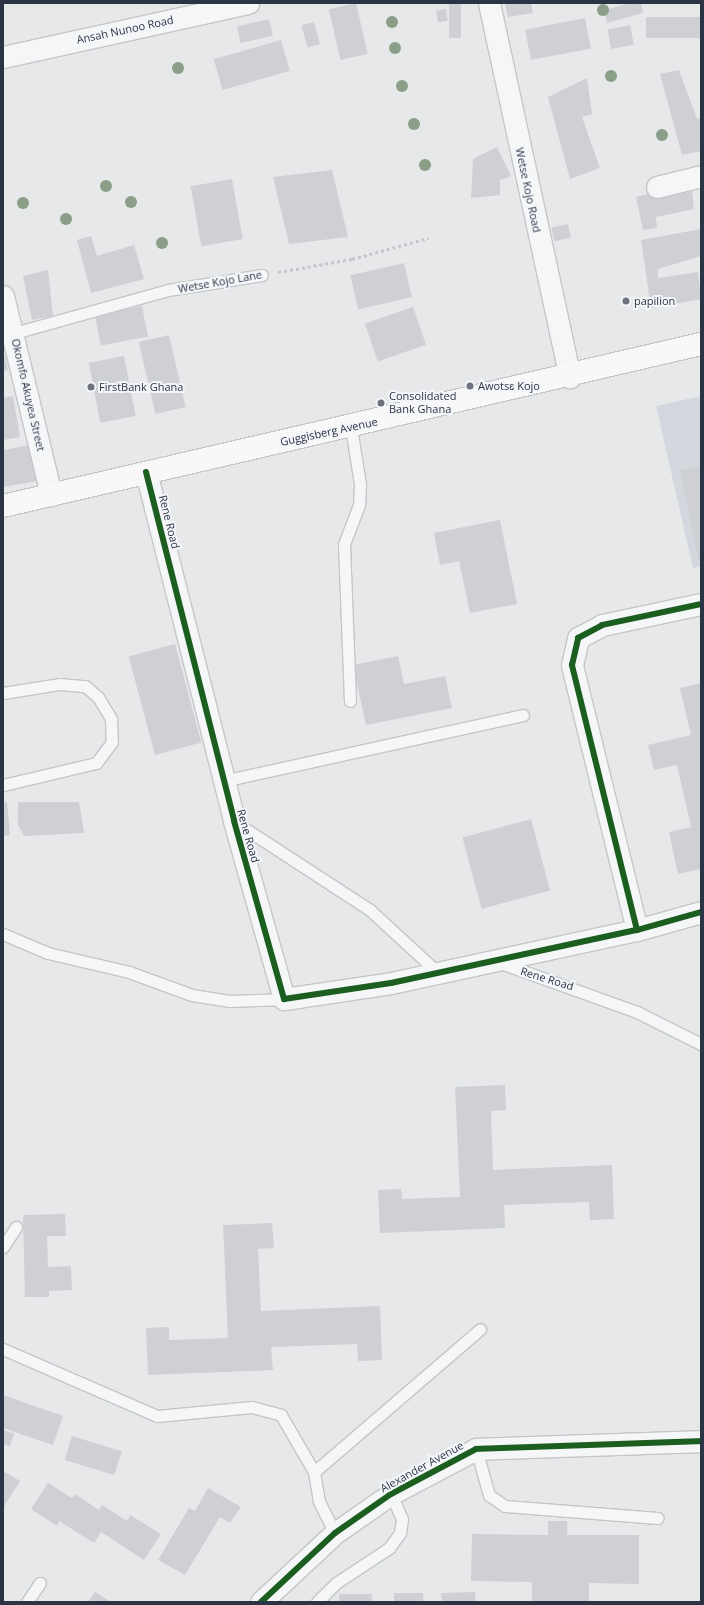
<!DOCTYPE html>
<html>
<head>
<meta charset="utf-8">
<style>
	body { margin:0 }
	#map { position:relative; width:704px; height:1605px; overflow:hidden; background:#e6e8ea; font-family:"Open Sans",sans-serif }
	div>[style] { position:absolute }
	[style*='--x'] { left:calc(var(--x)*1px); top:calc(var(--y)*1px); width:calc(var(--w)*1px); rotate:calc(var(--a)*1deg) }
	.built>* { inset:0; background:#d4d7dd }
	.building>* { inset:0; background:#ced0d3; transform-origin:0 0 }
	.path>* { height:2.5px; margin-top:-1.25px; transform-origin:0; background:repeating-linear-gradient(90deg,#c5c6ca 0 3px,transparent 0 6px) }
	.roads { filter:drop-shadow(1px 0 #c4c6c8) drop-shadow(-1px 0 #c4c6c8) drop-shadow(0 1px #c4c6c8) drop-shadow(0 -1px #c4c6c8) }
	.lane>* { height:11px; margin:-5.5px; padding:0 5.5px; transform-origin:5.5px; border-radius:5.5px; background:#f5f6f7 }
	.street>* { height:21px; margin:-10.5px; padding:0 10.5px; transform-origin:10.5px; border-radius:10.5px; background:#f5f6f7 }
	.secondary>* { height:22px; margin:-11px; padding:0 11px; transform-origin:11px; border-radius:11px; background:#f8f8f8 }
	.cycleway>* { height:6px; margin:-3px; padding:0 3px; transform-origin:3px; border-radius:3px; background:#1b5e20 }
	.trees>* { width:12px; height:12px; margin:-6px; border-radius:50%; background:#8a9e88 }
	.dots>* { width:11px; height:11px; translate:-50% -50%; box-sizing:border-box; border:2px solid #f4f6f9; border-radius:50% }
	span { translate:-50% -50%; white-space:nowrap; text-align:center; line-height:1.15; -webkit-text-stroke:4px #f4f6f9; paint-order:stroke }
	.street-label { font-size:11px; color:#2b3445 }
	.poi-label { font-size:11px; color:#2b3445 }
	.left { translate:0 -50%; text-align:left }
	.frame { position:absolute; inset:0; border:4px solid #2b3445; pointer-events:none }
</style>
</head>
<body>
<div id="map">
	<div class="built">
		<i style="clip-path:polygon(701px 396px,701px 566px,693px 568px,656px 406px)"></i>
	</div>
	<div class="building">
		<i style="left:356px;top:3px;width:52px;height:28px;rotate:77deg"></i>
		<i style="left:449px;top:3px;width:12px;height:35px"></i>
		<i style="clip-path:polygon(505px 3px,531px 3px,533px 13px,508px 17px)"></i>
		<i style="clip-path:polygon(631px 3px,641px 3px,643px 13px,607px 23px,604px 10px)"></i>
		<i style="left:446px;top:9px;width:12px;height:10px;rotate:81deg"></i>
		<i style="left:701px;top:17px;width:21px;height:55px;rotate:90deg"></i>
		<i style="left:585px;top:18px;width:31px;height:61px;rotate:79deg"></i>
		<i style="left:269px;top:19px;width:17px;height:33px;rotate:77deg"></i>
		<i style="left:314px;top:22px;width:23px;height:13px;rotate:75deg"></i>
		<i style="left:630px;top:25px;width:20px;height:23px;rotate:79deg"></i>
		<i style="left:281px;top:40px;width:32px;height:70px;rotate:74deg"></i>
		<i style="clip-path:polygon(679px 70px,697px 119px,701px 119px,701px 151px,682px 155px,660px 74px)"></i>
		<i style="clip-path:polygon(587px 78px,592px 114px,582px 117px,600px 168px,570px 179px,548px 97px)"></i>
		<i style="clip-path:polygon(497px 147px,511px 176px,500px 180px,500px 195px,471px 198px,473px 159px)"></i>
		<i style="clip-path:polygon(332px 170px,348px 237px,289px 244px,273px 177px)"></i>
		<i style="left:232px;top:179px;width:61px;height:42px;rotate:80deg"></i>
		<i style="clip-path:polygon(691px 182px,694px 209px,656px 217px,657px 228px,643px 230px,636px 197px)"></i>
		<i style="left:568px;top:224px;width:14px;height:17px;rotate:78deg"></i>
		<i style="clip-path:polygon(701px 229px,701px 256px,658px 269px,658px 278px,698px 272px,701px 299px,651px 308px,641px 240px)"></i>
		<i style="clip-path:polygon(91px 236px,97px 256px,134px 245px,144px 279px,91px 293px,77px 240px)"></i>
		<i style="left:404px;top:263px;width:35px;height:55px;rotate:77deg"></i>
		<i style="clip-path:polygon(48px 270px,53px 316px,32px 320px,23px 276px)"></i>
		<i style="left:142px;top:306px;width:31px;height:48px;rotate:79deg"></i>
		<i style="left:413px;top:307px;width:40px;height:51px;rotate:71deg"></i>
		<i style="left:169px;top:335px;width:74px;height:31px;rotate:77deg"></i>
		<i style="clip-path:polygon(3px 349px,8px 370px,3px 371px)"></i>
		<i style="left:124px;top:356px;width:61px;height:36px;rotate:79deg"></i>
		<i style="clip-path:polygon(13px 396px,20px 437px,3px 440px,3px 398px)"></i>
		<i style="clip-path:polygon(31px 445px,38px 481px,3px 487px,3px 450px)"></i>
		<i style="clip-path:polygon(701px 466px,701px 558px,698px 559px,680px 470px)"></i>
		<i style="clip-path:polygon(500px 520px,517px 604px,470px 613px,459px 561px,440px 565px,434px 533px)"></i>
		<i style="left:175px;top:644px;width:102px;height:48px;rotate:75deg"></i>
		<i style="clip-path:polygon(398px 656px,404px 684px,445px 676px,452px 708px,366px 725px,353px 665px)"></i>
		<i style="clip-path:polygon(701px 683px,701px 869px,678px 874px,669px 832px,691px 827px,677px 765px,654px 770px,648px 745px,691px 735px,680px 688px)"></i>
		<i style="clip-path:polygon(7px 802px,10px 835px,3px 836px,3px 803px)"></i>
		<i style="clip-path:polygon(18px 802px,79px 802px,84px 833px,24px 836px,18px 825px)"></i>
		<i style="left:531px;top:819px;width:74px;height:71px;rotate:75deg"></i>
		<i style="clip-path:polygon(505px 1085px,506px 1110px,491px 1111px,493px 1170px,612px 1165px,614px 1219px,590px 1220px,589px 1202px,504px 1205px,505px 1228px,380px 1233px,378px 1190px,401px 1189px,402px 1199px,460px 1197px,455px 1087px)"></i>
		<i style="clip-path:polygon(65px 1214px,66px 1236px,47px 1236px,48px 1267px,71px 1266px,72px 1290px,49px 1291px,49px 1297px,25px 1297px,23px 1215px)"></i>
		<i style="clip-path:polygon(272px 1223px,274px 1248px,258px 1249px,261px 1311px,380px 1306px,382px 1360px,358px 1361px,357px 1344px,271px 1347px,273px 1370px,148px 1375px,146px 1328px,169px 1327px,169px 1340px,228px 1338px,223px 1225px)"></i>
		<i style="clip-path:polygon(3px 1395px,63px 1416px,53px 1445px,3px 1428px)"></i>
		<i style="clip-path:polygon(3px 1430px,14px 1434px,10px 1446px,3px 1444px)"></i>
		<i style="left:72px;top:1436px;width:52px;height:25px;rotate:17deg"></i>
		<i style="clip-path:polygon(3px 1471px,20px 1481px,3px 1508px)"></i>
		<i style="clip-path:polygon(48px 1483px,72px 1498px,75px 1494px,99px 1510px,102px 1505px,127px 1521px,130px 1515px,161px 1534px,144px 1560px,101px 1532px,94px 1543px,59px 1521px,57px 1526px,31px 1509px)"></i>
		<i style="clip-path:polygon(208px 1488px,241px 1507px,230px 1523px,220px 1517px,185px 1575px,158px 1560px,189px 1508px,195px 1511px)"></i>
		<i style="clip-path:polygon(548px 1521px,567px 1521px,567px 1535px,639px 1535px,639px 1584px,589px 1583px,589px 1602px,532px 1602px,532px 1582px,471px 1581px,472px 1534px,548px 1535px)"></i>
		<i style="clip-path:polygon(95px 1592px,111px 1602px,88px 1602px)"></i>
		<i style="clip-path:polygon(475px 1592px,476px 1602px,442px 1602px,441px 1593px)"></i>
		<i style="left:423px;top:1593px;width:9px;height:29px;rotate:90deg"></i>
		<i style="left:372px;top:1594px;width:8px;height:33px;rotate:90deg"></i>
	</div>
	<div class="path">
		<i style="--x:278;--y:272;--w:75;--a:-10"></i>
		<i style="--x:352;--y:259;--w:79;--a:-15.4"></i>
	</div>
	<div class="roads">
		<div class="lane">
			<i style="--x:14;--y:333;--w:160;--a:-15.6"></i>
			<i style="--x:168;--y:290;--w:95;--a:-9.1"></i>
			<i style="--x:3;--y:693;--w:58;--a:-9"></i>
			<i style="--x:60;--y:684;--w:25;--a:5"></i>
			<i style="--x:85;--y:686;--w:17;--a:40"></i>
			<i style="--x:98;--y:697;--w:26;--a:59"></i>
			<i style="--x:111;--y:719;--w:23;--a:88"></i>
			<i style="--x:112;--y:742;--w:26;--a:127"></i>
			<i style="--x:96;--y:763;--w:96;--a:166.7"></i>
			<i style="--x:350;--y:701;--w:157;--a:-92.2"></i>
			<i style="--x:344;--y:544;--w:42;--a:-69"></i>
			<i style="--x:359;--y:505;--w:21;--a:-87"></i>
			<i style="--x:360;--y:484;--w:57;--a:-99.1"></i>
			<i style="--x:223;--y:781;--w:307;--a:-12.4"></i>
			<i style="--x:235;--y:822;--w:161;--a:33.1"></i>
			<i style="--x:370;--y:910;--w:90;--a:42.7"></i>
			<i style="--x:3;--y:934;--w:49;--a:22.9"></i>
			<i style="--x:48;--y:953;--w:83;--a:13.2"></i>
			<i style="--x:129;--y:972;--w:67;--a:20.1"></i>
			<i style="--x:192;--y:995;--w:38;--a:9"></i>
			<i style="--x:230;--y:1001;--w:54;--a:-2.1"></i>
			<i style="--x:498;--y:962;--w:148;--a:19.8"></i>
			<i style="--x:637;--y:1012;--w:72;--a:26.6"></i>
			<i style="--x:3;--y:1247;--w:24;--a:-57"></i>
			<i style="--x:3;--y:1349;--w:168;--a:23.5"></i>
			<i style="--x:157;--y:1416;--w:95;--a:-5.4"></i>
			<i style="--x:252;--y:1407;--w:30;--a:15"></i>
			<i style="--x:281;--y:1415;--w:66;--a:59.9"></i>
			<i style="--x:476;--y:1449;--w:48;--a:74.2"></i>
			<i style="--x:489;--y:1495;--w:19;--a:35"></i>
			<i style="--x:505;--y:1506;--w:153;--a:4.5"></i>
			<i style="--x:335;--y:1533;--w:36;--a:-117"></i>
			<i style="--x:319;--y:1501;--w:29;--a:-100"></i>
			<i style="--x:314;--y:1472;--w:219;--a:-40.7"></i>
			<i style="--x:27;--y:1602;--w:23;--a:-56"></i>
			<i style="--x:317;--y:1602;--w:27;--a:-45"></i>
			<i style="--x:336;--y:1583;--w:64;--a:-33.4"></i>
			<i style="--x:389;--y:1548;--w:19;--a:-54"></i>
			<i style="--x:400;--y:1533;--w:14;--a:-82"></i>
			<i style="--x:402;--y:1519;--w:27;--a:-114"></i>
		</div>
		<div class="street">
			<i style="--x:489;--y:3;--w:383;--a:77.8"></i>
			<i style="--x:3;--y:57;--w:251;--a:-12.4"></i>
			<i style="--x:657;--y:187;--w:45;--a:-14"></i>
			<i style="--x:3;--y:296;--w:205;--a:76.4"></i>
			<i style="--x:146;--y:472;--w:360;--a:75.8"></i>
			<i style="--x:234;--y:821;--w:185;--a:74.3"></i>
			<i style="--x:284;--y:999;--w:108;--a:-8.5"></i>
			<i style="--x:391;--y:983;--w:252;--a:-12.2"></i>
			<i style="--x:637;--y:930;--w:66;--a:-15.7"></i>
			<i style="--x:637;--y:930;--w:273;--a:-103.8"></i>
			<i style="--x:572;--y:665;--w:28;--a:-77"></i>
			<i style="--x:578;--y:638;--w:27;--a:-28"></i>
			<i style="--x:602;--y:625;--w:101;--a:-12"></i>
			<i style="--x:261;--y:1602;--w:101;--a:-43"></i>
			<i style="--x:335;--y:1533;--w:68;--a:-34.9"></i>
			<i style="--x:391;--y:1494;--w:96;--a:-27.9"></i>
			<i style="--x:476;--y:1449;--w:225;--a:-2"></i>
		</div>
		<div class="secondary">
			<i style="--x:3;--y:506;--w:717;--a:-13.07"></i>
		</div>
	</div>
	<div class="cycleway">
		<i style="--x:146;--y:472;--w:360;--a:75.8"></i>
		<i style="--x:234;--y:821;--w:185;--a:74.3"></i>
		<i style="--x:284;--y:999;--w:108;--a:-8.5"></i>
		<i style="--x:391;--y:983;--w:252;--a:-12.2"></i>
		<i style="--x:637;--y:930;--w:66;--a:-15.7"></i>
		<i style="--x:637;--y:930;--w:273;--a:-103.8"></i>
		<i style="--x:572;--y:665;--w:28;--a:-77"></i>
		<i style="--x:578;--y:638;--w:27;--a:-28"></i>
		<i style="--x:602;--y:625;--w:101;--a:-12"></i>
		<i style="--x:261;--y:1602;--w:101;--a:-43"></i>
		<i style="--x:335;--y:1533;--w:68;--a:-34.9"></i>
		<i style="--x:391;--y:1494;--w:96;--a:-27.9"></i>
		<i style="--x:476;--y:1449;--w:225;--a:-2"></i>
	</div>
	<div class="trees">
		<i style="left:603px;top:10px"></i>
		<i style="left:392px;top:22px"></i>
		<i style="left:395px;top:48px"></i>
		<i style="left:178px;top:68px"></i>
		<i style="left:611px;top:76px"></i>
		<i style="left:402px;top:86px"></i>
		<i style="left:414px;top:124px"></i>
		<i style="left:662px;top:135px"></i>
		<i style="left:425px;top:165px"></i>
		<i style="left:106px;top:186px"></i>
		<i style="left:131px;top:202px"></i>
		<i style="left:23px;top:203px"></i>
		<i style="left:66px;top:219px"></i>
		<i style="left:162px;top:243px"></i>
	</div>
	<div class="dots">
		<i style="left:626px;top:301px;background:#6c737f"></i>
		<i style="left:470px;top:386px;background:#6c737f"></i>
		<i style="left:91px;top:387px;background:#6c737f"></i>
		<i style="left:381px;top:403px;background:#6c737f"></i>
	</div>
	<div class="street-label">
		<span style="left:125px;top:30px;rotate:-12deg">Ansah Nunoo Road</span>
		<span style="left:528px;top:190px;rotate:78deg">Wetse Kojo Road</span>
		<span style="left:220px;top:282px;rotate:-10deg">Wetse Kojo Lane</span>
		<span style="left:28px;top:395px;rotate:77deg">Okomfo Akuyea Street</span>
		<span style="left:329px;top:432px;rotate:-12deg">Guggisberg Avenue</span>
		<span style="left:169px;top:522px;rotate:76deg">Rene Road</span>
		<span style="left:248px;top:836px;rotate:74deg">Rene Road</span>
		<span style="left:547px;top:979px;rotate:17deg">Rene Road</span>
		<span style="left:422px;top:1467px;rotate:-29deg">Alexander Avenue</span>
	</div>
	<div class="poi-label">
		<span class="left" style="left:634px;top:301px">papilion</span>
		<span class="left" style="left:478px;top:386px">Awotsɛ Kojo</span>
		<span class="left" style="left:99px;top:387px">FirstBank Ghana</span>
		<span class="left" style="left:389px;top:403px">Consolidated<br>Bank Ghana</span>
	</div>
	<div class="frame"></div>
</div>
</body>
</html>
